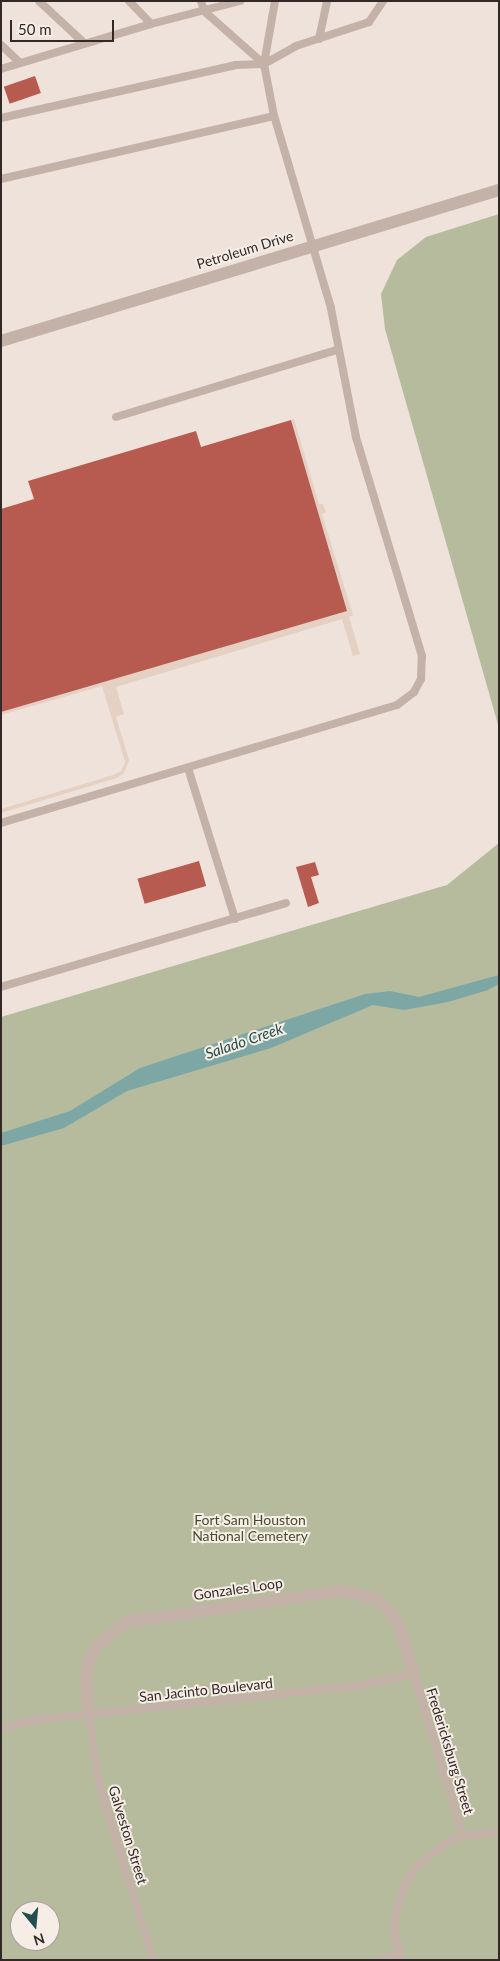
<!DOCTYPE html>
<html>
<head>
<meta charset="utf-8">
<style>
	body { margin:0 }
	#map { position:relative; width:500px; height:1961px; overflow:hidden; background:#eee2da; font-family:Lato,sans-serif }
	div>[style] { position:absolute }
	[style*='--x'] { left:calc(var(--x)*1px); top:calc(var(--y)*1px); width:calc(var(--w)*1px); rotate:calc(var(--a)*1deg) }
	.green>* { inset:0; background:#b5bb9c }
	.plaza>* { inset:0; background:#e4d1c3 }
	.water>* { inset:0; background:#7da7a4 }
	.building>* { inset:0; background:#b75b50; transform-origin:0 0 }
	.service>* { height:8px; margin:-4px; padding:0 4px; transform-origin:4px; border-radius:4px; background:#c4b1a8 }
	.minor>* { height:12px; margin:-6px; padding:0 6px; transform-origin:6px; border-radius:6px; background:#c4b1a8 }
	span { translate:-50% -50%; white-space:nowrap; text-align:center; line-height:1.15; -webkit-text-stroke:4px #f6ede6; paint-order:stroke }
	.street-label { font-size:14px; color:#322927 }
	.park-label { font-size:14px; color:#464d2e }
	.water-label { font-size:15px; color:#224e4b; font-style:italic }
	.frame { position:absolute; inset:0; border:2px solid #322927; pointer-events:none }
	.north { position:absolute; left:10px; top:1901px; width:50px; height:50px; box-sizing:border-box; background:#f6ede6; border:1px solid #a89f9a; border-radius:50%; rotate:163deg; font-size:14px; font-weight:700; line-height:20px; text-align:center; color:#322927 }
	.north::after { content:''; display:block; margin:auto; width:18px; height:22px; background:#224e4b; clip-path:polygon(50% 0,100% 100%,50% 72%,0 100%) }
	.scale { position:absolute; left:10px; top:20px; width:104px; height:22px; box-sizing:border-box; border:2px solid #322927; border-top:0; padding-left:6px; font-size:15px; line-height:18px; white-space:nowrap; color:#322927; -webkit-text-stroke:4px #f6ede6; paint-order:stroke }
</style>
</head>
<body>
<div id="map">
	<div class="green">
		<i style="clip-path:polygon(499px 214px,499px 728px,385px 329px,381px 294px,397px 260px,426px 237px)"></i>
		<i style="clip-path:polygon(evenodd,499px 843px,499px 1960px,1px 1960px,1px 1017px,447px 885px,499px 843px,20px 1911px,50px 1911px,50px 1941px,20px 1941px,20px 1911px)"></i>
	</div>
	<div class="plaza">
		<i style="clip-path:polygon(294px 419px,319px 504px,323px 504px,326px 512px,322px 514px,353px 615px,349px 617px,360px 654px,353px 656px,342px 619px,116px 687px,124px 714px,116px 717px,129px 760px,124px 773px,117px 778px,1px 813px,1px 809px,113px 775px,121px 771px,125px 762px,102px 686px,1px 715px,1px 712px,347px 611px,291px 420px)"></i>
	</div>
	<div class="water">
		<i style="clip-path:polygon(499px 975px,499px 984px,488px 990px,448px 1002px,404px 1010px,373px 1005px,271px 1048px,127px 1091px,64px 1128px,1px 1146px,1px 1133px,70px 1111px,140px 1068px,365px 994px,390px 991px,419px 997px)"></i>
	</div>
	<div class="building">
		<i style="left:35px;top:76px;width:18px;height:33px;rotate:71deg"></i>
		<i style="clip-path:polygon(291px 420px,347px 611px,1px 712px,1px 509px,34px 499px,28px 481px,196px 431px,201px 447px)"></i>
		<i style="left:199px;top:861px;width:26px;height:64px;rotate:74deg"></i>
		<i style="clip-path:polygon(315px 862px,319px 875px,311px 877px,319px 903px,308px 907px,296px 867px)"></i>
	</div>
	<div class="service">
		<i style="--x:39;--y:1;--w:62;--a:43"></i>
		<i style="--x:129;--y:1;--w:32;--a:46"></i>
		<i style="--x:201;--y:1;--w:10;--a:73"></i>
		<i style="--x:204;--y:11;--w:80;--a:41.5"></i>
		<i style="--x:319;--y:39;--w:39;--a:-78"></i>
		<i style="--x:1;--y:45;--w:26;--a:43"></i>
		<i style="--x:1;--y:69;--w:157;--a:-16.7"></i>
		<i style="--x:151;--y:24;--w:92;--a:-14.5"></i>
		<i style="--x:1;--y:118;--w:241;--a:-12.7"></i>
		<i style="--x:236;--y:65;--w:28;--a:-2"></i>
		<i style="--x:264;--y:64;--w:37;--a:-29"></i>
		<i style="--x:296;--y:46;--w:77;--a:-18.2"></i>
		<i style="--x:369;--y:22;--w:25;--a:-56"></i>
		<i style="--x:1;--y:179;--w:280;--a:-13"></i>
		<i style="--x:116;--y:417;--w:231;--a:-16.9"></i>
		<i style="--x:188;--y:768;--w:158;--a:72.7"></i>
		<i style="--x:1;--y:823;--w:413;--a:-16.6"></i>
		<i style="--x:397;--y:705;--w:21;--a:-37"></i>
		<i style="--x:414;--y:692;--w:15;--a:-62"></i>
		<i style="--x:421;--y:679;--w:23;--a:-88"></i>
		<i style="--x:422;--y:656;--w:229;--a:-106.8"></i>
		<i style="--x:356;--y:437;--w:131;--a:-101"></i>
		<i style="--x:331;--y:308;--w:200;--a:-106.5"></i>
		<i style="--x:274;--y:116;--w:53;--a:-100.9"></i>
		<i style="--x:264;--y:64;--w:64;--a:-80.1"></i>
		<i style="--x:1;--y:987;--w:297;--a:-16.4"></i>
		<i style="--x:89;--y:1714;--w:70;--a:81.8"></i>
		<i style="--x:99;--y:1783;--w:185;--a:73"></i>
		<i style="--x:1;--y:1728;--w:41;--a:-12.7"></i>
		<i style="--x:41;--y:1719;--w:318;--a:-6"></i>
		<i style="--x:357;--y:1686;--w:58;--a:-11.9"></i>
		<i style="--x:414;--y:1674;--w:169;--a:73.2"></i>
		<i style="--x:379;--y:1960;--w:21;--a:-17"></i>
		<i style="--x:401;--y:1960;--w:25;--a:-104"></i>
		<i style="--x:395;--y:1936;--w:19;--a:-90"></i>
		<i style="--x:395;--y:1917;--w:37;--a:-73"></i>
		<i style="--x:406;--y:1882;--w:19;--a:-55"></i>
		<i style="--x:417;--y:1866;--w:37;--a:-38"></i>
		<i style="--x:446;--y:1843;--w:18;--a:-22"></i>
		<i style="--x:463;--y:1836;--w:36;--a:-6"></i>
	</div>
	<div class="minor">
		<i style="--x:1;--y:341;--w:520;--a:-16.87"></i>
		<i style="--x:89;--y:1714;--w:35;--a:-95"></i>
		<i style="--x:86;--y:1679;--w:17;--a:-80"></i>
		<i style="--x:89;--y:1662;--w:19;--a:-65"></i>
		<i style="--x:97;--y:1645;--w:37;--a:-38"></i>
		<i style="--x:126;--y:1622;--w:218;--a:-8.2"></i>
		<i style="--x:342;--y:1591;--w:35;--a:13"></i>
		<i style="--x:376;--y:1599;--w:16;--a:40"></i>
		<i style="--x:388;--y:1609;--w:17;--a:54"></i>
		<i style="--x:398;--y:1623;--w:53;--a:72.6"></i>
	</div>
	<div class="street-label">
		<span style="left:245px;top:250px;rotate:-17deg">Petroleum Drive</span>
		<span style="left:238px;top:1589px;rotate:-8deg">Gonzales Loop</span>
		<span style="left:206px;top:1690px;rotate:-6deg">San Jacinto Boulevard</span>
		<span style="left:450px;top:1751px;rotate:73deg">Fredericksburg Street</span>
		<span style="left:128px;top:1835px;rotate:73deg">Galveston Street</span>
	</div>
	<div class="park-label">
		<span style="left:250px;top:1528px">Fort Sam Houston<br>National Cemetery</span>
	</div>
	<div class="water-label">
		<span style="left:244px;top:1041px;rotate:-19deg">Salado Creek</span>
	</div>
	<div class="frame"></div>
	<div class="north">N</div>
	<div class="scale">50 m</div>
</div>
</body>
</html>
